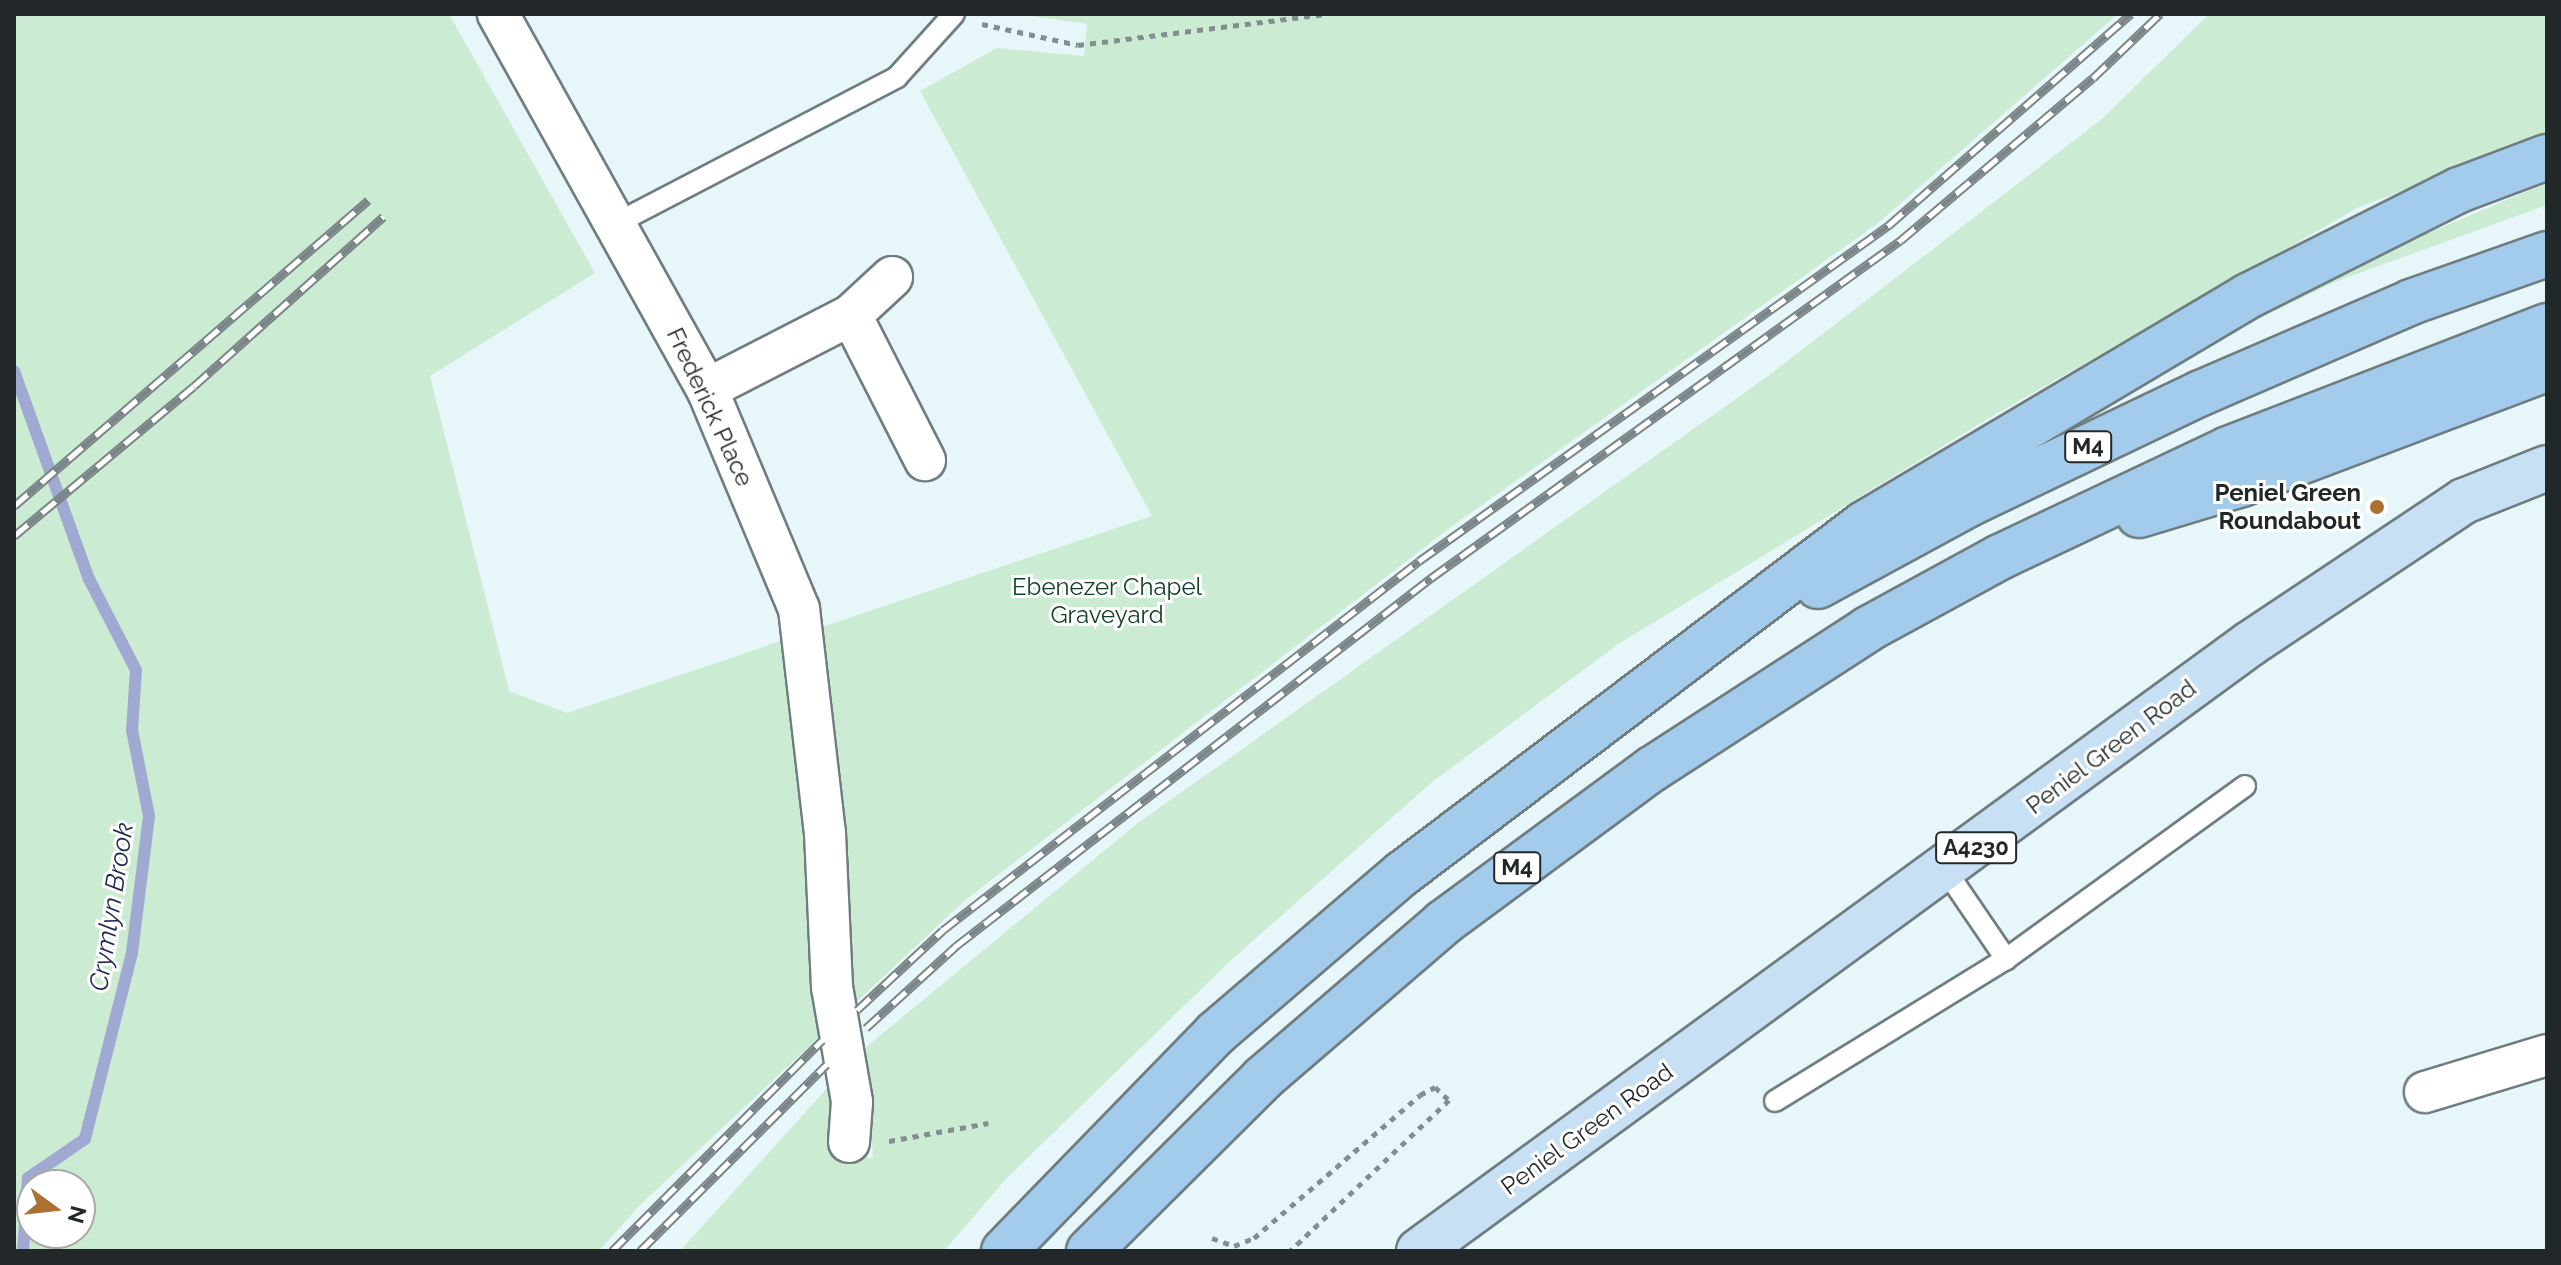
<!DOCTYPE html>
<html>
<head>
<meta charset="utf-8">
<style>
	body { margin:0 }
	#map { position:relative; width:2561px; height:1265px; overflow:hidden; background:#e6f6f9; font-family:Raleway,sans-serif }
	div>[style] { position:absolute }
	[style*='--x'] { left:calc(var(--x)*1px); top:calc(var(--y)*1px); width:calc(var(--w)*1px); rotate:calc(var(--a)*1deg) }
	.green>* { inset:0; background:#cbebd3 }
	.stream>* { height:12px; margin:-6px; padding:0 6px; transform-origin:6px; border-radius:6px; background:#a0a9d1 }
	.path>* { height:5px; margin-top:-2.5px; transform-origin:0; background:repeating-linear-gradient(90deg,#838e90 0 6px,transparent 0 12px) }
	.roads { filter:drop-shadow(2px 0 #6f7d80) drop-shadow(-2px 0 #6f7d80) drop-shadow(0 2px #6f7d80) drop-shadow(0 -2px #6f7d80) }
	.lane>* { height:20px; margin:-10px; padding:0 10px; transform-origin:10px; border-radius:10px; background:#fff }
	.street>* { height:40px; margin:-20px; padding:0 20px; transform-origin:20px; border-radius:20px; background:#fff }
	.primary>* { height:44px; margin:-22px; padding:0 22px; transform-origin:22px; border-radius:22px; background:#c8e0f4 }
	.highway>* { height:44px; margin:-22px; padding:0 22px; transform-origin:22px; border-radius:22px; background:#a3cbec }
	.rail>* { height:9px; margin-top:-4.5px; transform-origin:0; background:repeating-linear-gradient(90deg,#fff 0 18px,#7b8587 0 36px); box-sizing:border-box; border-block:2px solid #7b8587 }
	.dots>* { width:22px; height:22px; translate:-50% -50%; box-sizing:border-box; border:4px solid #fff; border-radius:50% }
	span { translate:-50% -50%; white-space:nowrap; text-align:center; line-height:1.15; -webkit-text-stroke:6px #fff; paint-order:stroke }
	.shield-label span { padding:2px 6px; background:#fff; border:2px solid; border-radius:6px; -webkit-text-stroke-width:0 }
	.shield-label { font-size:22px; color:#222829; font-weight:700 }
	.street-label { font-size:24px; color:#222829 }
	.poi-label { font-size:24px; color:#222829; font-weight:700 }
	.right { translate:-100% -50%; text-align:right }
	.park-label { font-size:24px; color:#114024 }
	.water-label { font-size:26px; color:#1f2557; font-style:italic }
	.frame { position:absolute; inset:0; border:16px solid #222829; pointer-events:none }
	.north { position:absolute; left:16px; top:1169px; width:80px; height:80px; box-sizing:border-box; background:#fff; border:2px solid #a7a9a9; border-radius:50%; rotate:105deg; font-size:22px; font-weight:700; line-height:32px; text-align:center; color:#222829 }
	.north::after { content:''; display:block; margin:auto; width:28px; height:36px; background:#ac7033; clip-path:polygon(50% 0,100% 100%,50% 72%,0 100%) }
</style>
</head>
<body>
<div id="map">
	<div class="green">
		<i style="clip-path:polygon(evenodd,14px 14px,449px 14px,595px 273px,430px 376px,509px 691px,567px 713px,1152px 516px,920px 91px,997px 48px,1084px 56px,1087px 24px,1017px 14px,2118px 14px,1878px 223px,1451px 527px,964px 901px,639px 1206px,599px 1251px,14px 1251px,14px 14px,32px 1185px,80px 1185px,80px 1233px,32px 1233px,32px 1185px)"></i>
		<i style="clip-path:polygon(2209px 14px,2547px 14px,2547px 136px,2359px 207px,1989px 418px,1620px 643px,1432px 782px,1229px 962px,1005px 1180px,944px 1251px,680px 1251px,830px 1085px,830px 1155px,873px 1158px,866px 1047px,1138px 823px,1768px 376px,2102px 119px)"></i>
		<i style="clip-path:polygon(2547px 183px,2547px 205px,2337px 281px,2250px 323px,2369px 258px)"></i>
	</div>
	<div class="stream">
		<i style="--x:14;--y:371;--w:221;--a:70.2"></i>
		<i style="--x:89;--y:579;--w:102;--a:62.7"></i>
		<i style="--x:136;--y:670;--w:60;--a:93.8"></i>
		<i style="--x:132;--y:730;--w:88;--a:78.8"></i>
		<i style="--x:149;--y:816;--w:138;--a:97.1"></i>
		<i style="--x:132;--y:953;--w:192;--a:104.2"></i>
		<i style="--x:85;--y:1139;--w:69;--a:145.6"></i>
		<i style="--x:28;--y:1178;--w:73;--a:93.9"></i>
	</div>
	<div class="path">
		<i style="--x:982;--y:24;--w:98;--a:12.3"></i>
		<i style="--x:1078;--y:45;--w:252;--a:-7.1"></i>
		<i style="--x:889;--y:1141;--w:101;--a:-10.3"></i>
		<i style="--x:1212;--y:1238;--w:23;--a:20"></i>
		<i style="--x:1234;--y:1246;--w:22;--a:-22"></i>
		<i style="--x:1254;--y:1238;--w:219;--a:-40.7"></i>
		<i style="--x:1420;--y:1095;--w:17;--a:-28"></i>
		<i style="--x:1435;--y:1087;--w:19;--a:43"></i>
		<i style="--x:1449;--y:1100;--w:219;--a:136.5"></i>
	</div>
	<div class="roads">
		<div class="lane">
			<i style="--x:615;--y:224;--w:318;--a:-27.5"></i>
			<i style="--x:897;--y:77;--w:85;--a:-47.9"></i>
			<i style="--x:1946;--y:871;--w:107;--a:55.7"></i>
			<i style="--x:1775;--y:1101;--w:271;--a:-31.6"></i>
			<i style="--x:2006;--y:959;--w:295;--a:-35.9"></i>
		</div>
		<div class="street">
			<i style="--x:498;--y:14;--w:429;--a:60.9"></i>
			<i style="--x:707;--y:389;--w:238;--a:67.3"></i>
			<i style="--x:799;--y:609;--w:226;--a:83.4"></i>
			<i style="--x:825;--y:833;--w:154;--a:87.4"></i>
			<i style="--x:832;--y:987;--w:117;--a:80.1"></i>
			<i style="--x:852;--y:1102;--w:40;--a:94.3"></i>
			<i style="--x:851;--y:315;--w:163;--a:63"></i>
			<i style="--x:707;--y:389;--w:162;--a:-27.2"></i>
			<i style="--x:851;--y:315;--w:56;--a:-42.8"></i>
			<i style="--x:2425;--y:1092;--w:127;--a:-16.9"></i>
		</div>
		<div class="primary">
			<i style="--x:1419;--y:1251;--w:1030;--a:-36.16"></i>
			<i style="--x:2251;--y:643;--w:256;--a:-33.7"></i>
			<i style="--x:2464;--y:501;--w:89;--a:-21.7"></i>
		</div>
		<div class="highway">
			<i style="--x:2139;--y:515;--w:108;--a:-16.8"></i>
			<i style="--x:2242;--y:484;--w:326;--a:-20.7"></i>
			<i style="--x:1818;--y:586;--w:174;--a:-28.5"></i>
			<i style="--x:1971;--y:503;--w:255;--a:-25.6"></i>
			<i style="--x:2201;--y:393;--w:229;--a:-23.4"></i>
			<i style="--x:2411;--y:302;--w:144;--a:-19.4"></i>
			<i style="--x:1004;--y:1251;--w:304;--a:-45.8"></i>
			<i style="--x:1216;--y:1033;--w:246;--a:-40.6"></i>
			<i style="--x:1403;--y:873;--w:578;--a:-37.13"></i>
			<i style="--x:1864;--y:524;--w:447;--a:-30.7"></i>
			<i style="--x:2248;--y:296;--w:236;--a:-26.7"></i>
			<i style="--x:2459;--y:190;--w:94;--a:-20.6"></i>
			<i style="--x:1089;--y:1251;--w:245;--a:-44.8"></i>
			<i style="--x:1263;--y:1078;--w:238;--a:-40.7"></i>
			<i style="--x:1443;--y:923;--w:260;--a:-36.4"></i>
			<i style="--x:1652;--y:769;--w:257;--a:-32.9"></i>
			<i style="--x:1868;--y:629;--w:150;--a:-28.6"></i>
			<i style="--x:2000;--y:557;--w:252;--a:-25.3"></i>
			<i style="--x:2228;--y:449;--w:342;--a:-21.1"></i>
		</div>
	</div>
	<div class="rail">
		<i style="--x:14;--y:506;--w:468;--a:-40.8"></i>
		<i style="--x:14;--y:536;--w:234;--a:-39.8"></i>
		<i style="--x:194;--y:386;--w:254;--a:-41.8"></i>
		<i style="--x:857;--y:1010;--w:117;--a:-42.9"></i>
		<i style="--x:943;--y:930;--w:602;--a:-37.78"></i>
		<i style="--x:1419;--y:561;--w:578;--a:-35.56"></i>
		<i style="--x:1889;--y:225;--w:321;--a:-41.1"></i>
		<i style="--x:866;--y:1028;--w:122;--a:-42.3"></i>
		<i style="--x:956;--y:946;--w:601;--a:-37.77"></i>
		<i style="--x:1431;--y:578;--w:579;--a:-35.72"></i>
		<i style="--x:1901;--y:240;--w:251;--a:-40.2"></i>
		<i style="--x:2093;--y:78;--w:93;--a:-43.7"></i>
		<i style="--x:612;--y:1251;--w:298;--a:-45.1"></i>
		<i style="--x:640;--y:1251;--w:264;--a:-45"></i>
	</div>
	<div class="dots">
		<i style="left:2377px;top:507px;background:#ac7033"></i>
	</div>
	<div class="shield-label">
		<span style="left:2088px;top:447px">M4</span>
		<span style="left:1976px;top:848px">A4230</span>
		<span style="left:1517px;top:868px">M4</span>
	</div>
	<div class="street-label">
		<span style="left:710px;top:407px;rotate:65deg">Frederick Place</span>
		<span style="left:2111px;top:747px;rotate:-37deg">Peniel Green Road</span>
		<span style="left:1587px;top:1129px;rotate:-36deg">Peniel Green Road</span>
	</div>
	<div class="poi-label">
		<span class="right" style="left:2361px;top:507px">Peniel Green<br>Roundabout</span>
	</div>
	<div class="park-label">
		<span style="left:1107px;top:601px">Ebenezer Chapel<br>Graveyard</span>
	</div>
	<div class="water-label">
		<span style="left:112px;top:907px;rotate:-81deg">Crymlyn Brook</span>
	</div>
	<div class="frame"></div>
	<div class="north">N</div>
</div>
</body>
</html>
